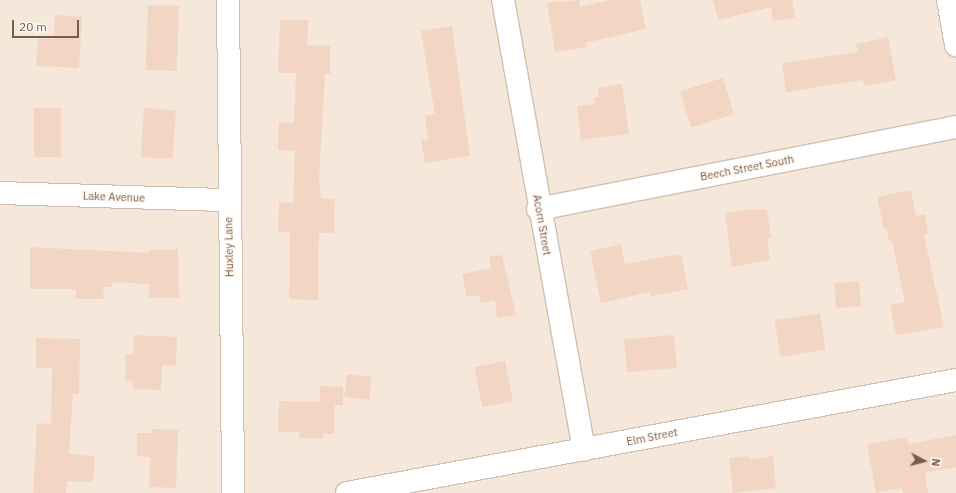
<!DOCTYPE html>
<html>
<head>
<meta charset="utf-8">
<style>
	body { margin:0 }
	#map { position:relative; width:956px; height:493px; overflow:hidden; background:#fdf6ec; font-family:"IBM Plex Sans",sans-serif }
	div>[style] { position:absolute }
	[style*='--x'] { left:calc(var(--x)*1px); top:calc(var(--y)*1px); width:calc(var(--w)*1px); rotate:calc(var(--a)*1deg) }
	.residential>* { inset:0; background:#f5e8da; transform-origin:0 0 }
	.building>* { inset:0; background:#f3d5c3; transform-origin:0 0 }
	.roads { filter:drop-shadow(1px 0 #d1beb0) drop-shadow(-1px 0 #d1beb0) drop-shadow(0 1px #d1beb0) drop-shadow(0 -1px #d1beb0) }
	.minor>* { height:22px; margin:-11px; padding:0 11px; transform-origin:11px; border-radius:11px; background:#fff }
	span { translate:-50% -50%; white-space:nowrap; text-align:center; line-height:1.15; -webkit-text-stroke:3px #fffaf3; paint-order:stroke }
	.street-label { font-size:11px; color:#7a5c4d }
	.north { position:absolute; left:904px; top:441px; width:40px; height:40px; -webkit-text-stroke:3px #fffaf3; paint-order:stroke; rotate:97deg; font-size:11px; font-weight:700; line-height:16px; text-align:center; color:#7a5c4d }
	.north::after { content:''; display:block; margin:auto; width:14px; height:18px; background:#7a5c4d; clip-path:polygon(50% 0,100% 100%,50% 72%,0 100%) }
	.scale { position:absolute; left:12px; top:20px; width:67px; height:18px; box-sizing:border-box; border:2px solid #7a5c4d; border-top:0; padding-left:5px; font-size:12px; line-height:14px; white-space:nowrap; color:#7a5c4d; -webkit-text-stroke:3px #fffaf3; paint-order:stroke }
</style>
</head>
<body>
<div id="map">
	<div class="residential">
		<i style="left:0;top:0;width:956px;height:493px"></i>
	</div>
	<div class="building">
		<i style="clip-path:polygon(579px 0,580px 7px,610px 0,640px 0,646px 29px,585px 43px,586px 47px,555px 52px,547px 3px)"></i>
		<i style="clip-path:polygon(713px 0,792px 0,795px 18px,773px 21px,771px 7px,718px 20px)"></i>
		<i style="left:148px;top:5px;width:31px;height:65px;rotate:2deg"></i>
		<i style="clip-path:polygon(55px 15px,82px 17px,79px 68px,36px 66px,38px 38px,54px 39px)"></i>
		<i style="clip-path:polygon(280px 20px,308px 20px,307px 45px,330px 46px,330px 74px,325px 74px,319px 180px,321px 198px,335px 199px,334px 233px,319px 233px,318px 300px,289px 299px,290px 232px,278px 232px,279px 202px,293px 203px,295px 151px,278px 150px,279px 122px,294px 123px,296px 73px,278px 73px)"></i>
		<i style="clip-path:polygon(452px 26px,470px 156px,425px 163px,421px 140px,428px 139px,425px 116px,435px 114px,421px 31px)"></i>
		<i style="clip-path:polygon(888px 37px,896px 80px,864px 86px,863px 80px,786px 92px,782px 63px,858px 52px,856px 44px)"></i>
		<i style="left:723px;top:78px;width:38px;height:45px;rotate:73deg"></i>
		<i style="clip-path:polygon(622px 84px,629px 134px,581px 140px,577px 106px,595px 104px,594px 97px,599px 97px,598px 88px)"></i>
		<i style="left:34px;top:108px;width:27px;height:49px"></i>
		<i style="left:144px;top:108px;width:32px;height:49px;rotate:4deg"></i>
		<i style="clip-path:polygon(911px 190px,916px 216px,925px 214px,928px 234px,924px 235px,944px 327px,896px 335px,890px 305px,905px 302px,892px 241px,889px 241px,887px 229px,884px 229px,877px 197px)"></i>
		<i style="clip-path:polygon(754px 209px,767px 210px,771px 238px,767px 239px,770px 260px,732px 267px,725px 213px)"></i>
		<i style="clip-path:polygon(621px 244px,625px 264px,681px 254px,688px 289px,651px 296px,650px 292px,601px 303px,590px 251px)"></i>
		<i style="clip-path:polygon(30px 247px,149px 253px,149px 250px,178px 249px,179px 298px,149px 298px,149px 284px,112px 282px,112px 287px,104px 287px,103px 299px,76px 299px,76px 289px,30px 289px)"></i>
		<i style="clip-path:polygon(502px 255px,516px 315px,497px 318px,495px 300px,481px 303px,479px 295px,467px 297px,462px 274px,491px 268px,489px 257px)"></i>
		<i style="left:859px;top:281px;width:25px;height:25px;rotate:85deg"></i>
		<i style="left:820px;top:313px;width:37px;height:46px;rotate:81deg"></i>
		<i style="clip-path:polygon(134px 335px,177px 337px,176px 366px,162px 365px,161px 390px,133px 389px,133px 381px,125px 380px,126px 354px,133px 354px)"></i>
		<i style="left:674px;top:335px;width:33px;height:50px;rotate:85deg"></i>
		<i style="clip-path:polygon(36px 338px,80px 339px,79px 394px,73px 394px,69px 454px,95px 456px,93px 482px,67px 481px,66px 493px,33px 493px,37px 423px,51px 424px,52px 368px,36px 368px)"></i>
		<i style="left:505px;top:361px;width:41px;height:31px;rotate:79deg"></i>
		<i style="left:347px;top:374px;width:25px;height:23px;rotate:7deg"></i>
		<i style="clip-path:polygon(320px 386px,343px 387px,343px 405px,335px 405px,334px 434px,323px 434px,323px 438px,299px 438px,300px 432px,278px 432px,279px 401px,320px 402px)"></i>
		<i style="clip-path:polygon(152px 429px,178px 430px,176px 488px,149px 487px,150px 457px,137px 456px,137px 433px,152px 433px)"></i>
		<i style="clip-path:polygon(956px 435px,956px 467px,925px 473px,928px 493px,903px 493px,902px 488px,876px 493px,867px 444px,907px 437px,908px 444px)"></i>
		<i style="clip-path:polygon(749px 456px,749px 459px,773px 456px,776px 488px,733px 493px,729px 458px)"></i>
	</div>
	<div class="roads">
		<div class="minor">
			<i style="--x:228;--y:0;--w:493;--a:89.4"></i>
			<i style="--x:503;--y:0;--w:457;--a:79.8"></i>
			<i style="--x:948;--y:0;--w:46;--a:79.9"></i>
			<i style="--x:0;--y:193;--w:229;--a:1.8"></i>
			<i style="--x:538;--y:209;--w:426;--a:-11.1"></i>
			<i style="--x:347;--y:493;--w:619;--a:-10.51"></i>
		</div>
	</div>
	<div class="street-label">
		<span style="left:747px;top:168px;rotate:-11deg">Beech Street South</span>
		<span style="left:114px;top:197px;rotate:2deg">Lake Avenue</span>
		<span style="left:542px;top:225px;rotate:80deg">Acorn Street</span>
		<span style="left:229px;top:247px;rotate:-91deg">Huxley Lane</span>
		<span style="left:652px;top:437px;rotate:-11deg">Elm Street</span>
	</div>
	<div class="north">N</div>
	<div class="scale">20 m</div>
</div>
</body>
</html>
